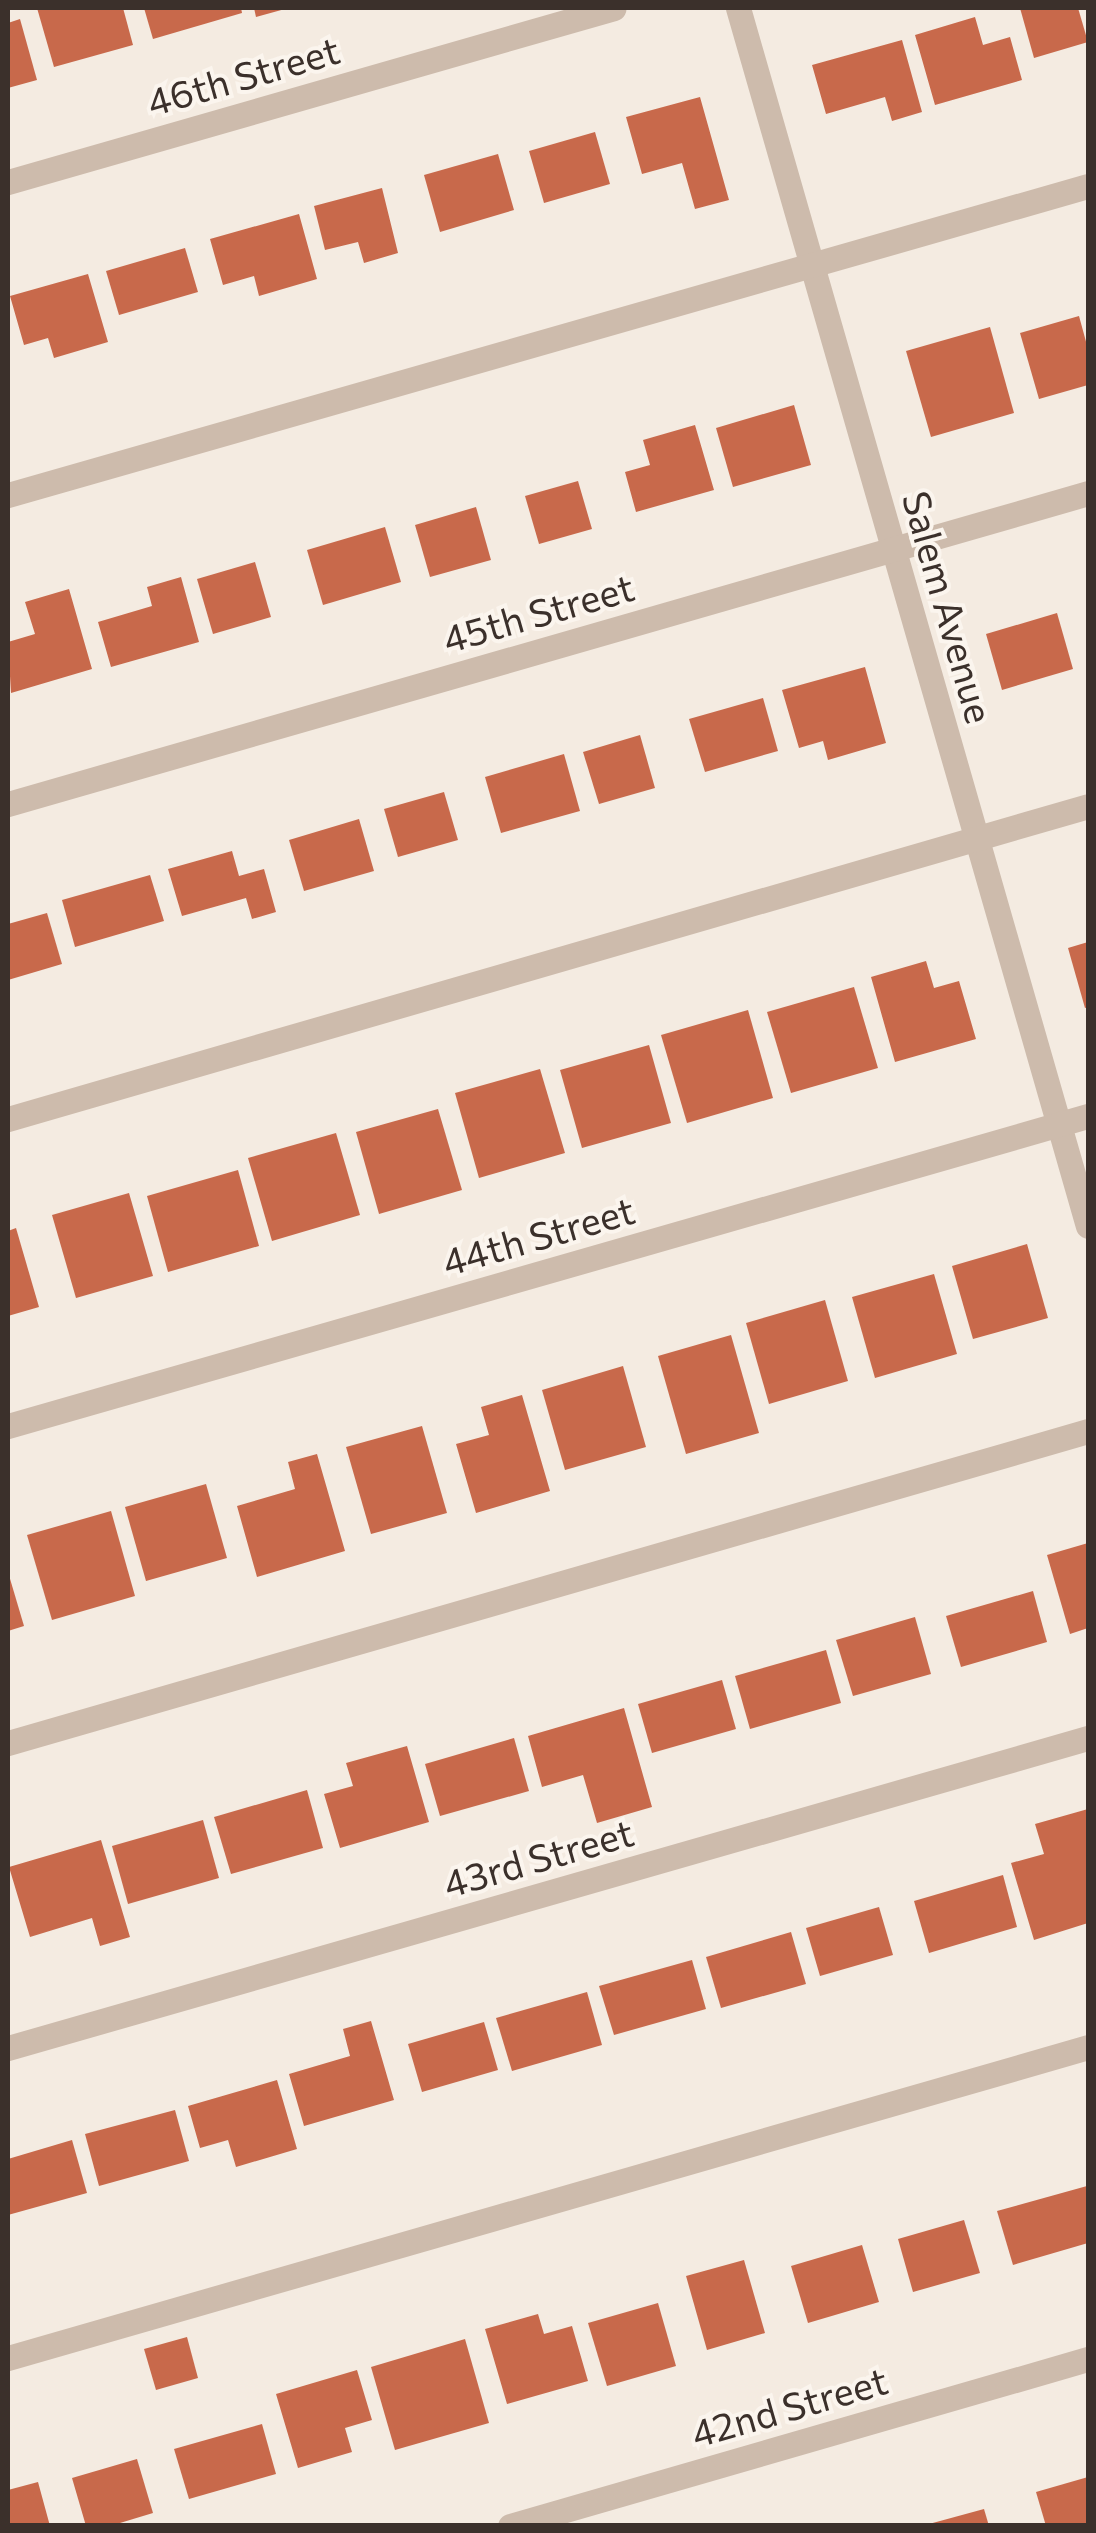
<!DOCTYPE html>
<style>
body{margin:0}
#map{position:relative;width:1096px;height:2533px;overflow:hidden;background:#f4ebe1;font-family:Commissioner,sans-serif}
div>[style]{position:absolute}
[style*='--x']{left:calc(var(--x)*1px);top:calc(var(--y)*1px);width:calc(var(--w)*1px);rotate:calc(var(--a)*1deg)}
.building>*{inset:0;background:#c8694b}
.minor>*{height:25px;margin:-12.5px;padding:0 12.5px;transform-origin:12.5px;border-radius:12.5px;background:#cdbbac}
span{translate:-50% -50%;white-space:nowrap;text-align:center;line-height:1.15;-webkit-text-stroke:8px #fbf5ee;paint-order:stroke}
.street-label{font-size:38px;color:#3b302b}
.frame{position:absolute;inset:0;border:10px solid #3b302b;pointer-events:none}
</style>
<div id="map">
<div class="building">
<div style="clip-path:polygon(37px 8px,123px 8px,133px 45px,54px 67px)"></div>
<div style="clip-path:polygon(144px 8px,241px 8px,242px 13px,153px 39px)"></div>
<div style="clip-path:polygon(254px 8px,285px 8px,285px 9px,256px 17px)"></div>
<div style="clip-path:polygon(1020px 8px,1078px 8px,1088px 42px,1034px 58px)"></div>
<div style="clip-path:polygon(975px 17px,983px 45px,1010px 37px,1022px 80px,935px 105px,915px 35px)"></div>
<div style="clip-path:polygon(20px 19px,37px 80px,8px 88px,8px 23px)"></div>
<div style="clip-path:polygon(902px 40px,922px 112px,892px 121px,885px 97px,826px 114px,812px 65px)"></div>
<div style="clip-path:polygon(700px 97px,729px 200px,695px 209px,682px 163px,642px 174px,626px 117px)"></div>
<div style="clip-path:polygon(595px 132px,610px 184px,544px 203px,529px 151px)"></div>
<div style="clip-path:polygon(498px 154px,514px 210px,440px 232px,424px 175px)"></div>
<div style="clip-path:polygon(382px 188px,398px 253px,364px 263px,358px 242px,325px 250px,314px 206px)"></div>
<div style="clip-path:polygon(299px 214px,317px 279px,259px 296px,254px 276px,223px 285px,210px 239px)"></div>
<div style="clip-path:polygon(185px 248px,198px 292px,119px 315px,106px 271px)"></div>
<div style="clip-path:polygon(88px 274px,108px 342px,54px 358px,48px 338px,24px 345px,10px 296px)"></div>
<div style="clip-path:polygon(1079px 316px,1088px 349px,1088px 385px,1039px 399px,1020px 333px)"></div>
<div style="clip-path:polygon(990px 327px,1014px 413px,931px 437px,906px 351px)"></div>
<div style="clip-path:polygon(794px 405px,811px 465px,733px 487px,716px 428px)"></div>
<div style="clip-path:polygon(695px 425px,714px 490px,636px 512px,625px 472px,650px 465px,643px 440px)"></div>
<div style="clip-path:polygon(578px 481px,592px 529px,539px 544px,525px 496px)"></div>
<div style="clip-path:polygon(476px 507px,491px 560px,430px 577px,415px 525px)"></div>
<div style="clip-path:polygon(385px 527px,401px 582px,323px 605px,307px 550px)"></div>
<div style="clip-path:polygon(255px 562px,271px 617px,213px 634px,197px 579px)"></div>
<div style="clip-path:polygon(181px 577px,199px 642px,111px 667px,98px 622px,152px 606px,147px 587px)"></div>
<div style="clip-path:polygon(69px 589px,92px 669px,11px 693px,8px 642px,35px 634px,25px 602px)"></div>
<div style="clip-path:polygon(1057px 613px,1073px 669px,1002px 690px,986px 634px)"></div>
<div style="clip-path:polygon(865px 667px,886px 743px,828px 760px,823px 741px,799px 748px,782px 690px)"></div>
<div style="clip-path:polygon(763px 698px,778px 751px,705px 772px,689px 719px)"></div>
<div style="clip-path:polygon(640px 735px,655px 788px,599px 804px,583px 752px)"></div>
<div style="clip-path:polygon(564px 754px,580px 811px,501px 833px,485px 777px)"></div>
<div style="clip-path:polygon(444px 792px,458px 840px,398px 857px,384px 809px)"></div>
<div style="clip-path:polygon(359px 819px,374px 871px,304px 891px,289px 840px)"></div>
<div style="clip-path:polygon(232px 851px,239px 876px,264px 869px,276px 912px,252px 919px,246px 898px,182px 916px,168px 869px)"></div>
<div style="clip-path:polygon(150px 875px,164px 921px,75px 947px,62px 900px)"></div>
<div style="clip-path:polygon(47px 913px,62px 964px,8px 980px,8px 924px)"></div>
<div style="clip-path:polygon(1088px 942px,1088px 1007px,1085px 1008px,1068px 948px)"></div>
<div style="clip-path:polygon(926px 961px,934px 988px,959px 981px,976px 1039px,895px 1062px,871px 977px)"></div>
<div style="clip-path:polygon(854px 987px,878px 1068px,791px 1093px,767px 1012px)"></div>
<div style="clip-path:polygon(748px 1010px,773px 1098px,687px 1123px,661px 1035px)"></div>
<div style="clip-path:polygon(649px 1045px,671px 1123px,582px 1148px,560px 1070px)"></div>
<div style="clip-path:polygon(540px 1069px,565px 1153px,479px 1178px,455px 1093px)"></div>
<div style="clip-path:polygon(438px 1109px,462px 1190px,379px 1214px,356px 1132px)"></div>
<div style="clip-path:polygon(336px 1133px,360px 1215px,272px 1241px,248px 1158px)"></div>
<div style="clip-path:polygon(238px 1170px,259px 1246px,168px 1272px,147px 1196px)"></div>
<div style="clip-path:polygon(129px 1193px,153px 1276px,76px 1298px,52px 1215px)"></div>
<div style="clip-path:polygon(16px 1228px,39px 1307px,8px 1316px,8px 1231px)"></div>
<div style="clip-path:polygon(1027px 1244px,1048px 1318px,973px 1339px,952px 1266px)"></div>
<div style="clip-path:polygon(934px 1274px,957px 1354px,875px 1378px,852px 1297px)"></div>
<div style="clip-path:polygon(825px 1300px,848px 1381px,769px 1404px,746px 1323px)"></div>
<div style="clip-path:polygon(731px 1335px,759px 1433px,686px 1454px,658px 1356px)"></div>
<div style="clip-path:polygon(623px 1366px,646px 1447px,565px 1470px,542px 1390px)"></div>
<div style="clip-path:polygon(522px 1395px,550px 1491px,476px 1513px,456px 1444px,489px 1435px,481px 1407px)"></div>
<div style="clip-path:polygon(422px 1426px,447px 1513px,371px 1534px,346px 1447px)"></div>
<div style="clip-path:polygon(317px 1454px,345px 1551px,257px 1577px,237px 1506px,295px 1489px,288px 1462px)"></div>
<div style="clip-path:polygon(206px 1484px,227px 1558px,146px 1581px,125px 1507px)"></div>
<div style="clip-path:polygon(111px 1511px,135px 1596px,52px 1620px,27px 1535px)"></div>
<div style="clip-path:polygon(1088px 1543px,1088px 1628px,1070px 1634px,1047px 1555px)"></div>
<div style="clip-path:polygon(8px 1572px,24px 1626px,8px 1631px)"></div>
<div style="clip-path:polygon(1033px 1591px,1047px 1642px,961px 1667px,946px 1616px)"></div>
<div style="clip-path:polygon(915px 1617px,931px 1674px,853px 1696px,836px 1640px)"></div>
<div style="clip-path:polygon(826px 1650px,841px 1703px,750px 1729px,735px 1676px)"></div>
<div style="clip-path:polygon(722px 1680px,736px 1729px,652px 1753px,638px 1704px)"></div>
<div style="clip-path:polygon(624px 1708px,652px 1807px,597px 1823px,583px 1775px,542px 1787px,528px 1736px)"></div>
<div style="clip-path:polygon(514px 1738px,529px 1791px,440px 1816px,425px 1764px)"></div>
<div style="clip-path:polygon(407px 1746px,429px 1822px,340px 1848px,324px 1794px,353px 1786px,346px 1763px)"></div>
<div style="clip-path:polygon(307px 1790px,323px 1848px,231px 1874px,214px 1817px)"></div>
<div style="clip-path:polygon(1088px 1809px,1088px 1923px,1034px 1940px,1011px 1863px,1044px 1854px,1035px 1824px)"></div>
<div style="clip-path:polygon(203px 1820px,219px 1878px,128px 1904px,112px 1846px)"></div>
<div style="clip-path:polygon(101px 1840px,130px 1937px,100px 1946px,92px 1918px,30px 1937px,9px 1867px)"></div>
<div style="clip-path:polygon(1003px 1875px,1017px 1927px,929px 1953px,914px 1901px)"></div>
<div style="clip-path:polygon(879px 1907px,893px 1955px,820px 1976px,806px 1928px)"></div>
<div style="clip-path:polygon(791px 1932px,806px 1984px,721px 2008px,706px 1957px)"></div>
<div style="clip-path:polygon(692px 1960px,706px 2009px,614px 2035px,599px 1986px)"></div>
<div style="clip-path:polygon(587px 1992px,602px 2045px,512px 2071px,496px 2018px)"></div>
<div style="clip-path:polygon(371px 2021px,394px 2100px,304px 2126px,289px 2074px,350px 2056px,343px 2029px)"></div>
<div style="clip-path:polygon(484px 2022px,498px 2070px,422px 2092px,408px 2044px)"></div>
<div style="clip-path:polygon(277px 2080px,297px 2149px,236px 2167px,228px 2140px,200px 2148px,188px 2106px)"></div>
<div style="clip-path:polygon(175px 2110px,189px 2161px,99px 2186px,85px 2134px)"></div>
<div style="clip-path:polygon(72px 2140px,87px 2193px,8px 2215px,8px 2159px)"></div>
<div style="clip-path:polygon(1087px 2186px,1088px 2243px,1013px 2265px,997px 2211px)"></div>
<div style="clip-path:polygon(964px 2220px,980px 2273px,913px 2292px,898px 2239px)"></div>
<div style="clip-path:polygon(862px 2245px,879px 2302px,808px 2323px,791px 2266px)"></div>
<div style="clip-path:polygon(744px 2260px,765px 2333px,707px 2350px,686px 2276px)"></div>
<div style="clip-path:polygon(658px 2303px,676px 2366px,607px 2386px,588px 2323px)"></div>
<div style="clip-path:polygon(538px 2314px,544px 2334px,572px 2326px,588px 2381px,507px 2404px,485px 2329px)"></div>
<div style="clip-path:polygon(187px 2337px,198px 2378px,156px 2390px,144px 2349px)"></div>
<div style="clip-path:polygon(465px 2339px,489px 2423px,395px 2450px,371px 2367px)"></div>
<div style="clip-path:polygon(357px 2370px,372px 2420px,345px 2428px,352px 2452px,298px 2468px,276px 2394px)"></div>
<div style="clip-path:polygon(262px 2424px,276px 2474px,189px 2499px,174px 2449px)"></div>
<div style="clip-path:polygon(137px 2459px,153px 2513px,110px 2526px,86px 2526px,72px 2478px)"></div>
<div style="clip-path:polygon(1088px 2477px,1088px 2526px,1046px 2526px,1036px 2492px)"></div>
<div style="clip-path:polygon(38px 2482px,50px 2526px,8px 2526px,8px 2490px)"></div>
<div style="clip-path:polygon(984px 2509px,989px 2526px,930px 2526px,929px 2524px)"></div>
</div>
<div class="minor">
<div style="--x:738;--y:8;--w:1267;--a:73.97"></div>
<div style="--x:8;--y:182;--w:630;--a:-16.02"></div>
<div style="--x:8;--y:495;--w:1123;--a:-15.97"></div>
<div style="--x:8;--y:804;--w:1124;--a:-16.06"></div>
<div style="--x:8;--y:1119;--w:1124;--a:-16.16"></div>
<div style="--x:8;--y:1426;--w:1124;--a:-16.02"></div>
<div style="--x:8;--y:1743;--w:1124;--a:-16.11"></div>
<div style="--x:8;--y:2048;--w:1124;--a:-16.02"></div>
<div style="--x:8;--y:2358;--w:1124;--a:-16.06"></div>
<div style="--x:510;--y:2526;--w:602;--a:-16.12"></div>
</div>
<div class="street-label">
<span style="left:243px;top:75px;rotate:-16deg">46th Street</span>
<span style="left:949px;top:607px;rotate:74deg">Salem Avenue</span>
<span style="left:538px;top:612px;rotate:-16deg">45th Street</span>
<span style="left:538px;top:1235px;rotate:-16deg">44th Street</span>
<span style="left:538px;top:1857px;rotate:-16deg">43rd Street</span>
<span style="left:789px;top:2406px;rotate:-16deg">42nd Street</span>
</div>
<div class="frame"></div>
</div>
